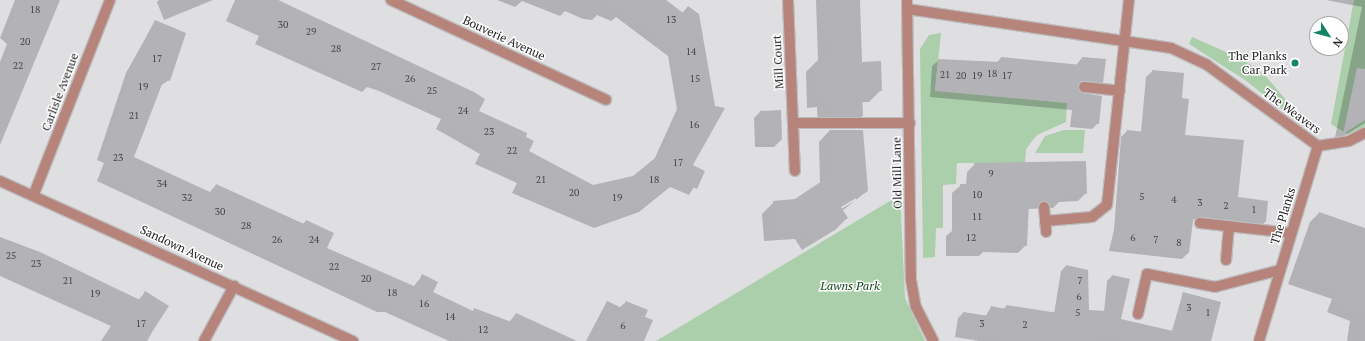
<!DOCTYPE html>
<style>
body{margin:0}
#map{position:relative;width:1365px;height:341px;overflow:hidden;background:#dfdfe2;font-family:"PT Serif",serif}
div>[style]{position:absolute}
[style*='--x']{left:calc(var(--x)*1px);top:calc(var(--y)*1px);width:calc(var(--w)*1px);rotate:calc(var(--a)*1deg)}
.green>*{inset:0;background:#abceab}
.shadow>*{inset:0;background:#0003}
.building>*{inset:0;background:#b3b3b7}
.roads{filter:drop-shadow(1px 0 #bdbdc0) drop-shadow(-1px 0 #bdbdc0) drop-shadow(0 1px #bdbdc0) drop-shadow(0 -1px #bdbdc0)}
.lane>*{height:10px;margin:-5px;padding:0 5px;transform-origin:5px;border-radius:5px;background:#b6847b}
.street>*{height:10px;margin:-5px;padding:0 5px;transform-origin:5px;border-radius:5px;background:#b6847b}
.dots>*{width:11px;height:11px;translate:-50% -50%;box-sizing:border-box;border:2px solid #fff;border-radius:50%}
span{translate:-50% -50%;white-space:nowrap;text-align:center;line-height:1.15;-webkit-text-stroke:3px #fff;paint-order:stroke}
.number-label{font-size:10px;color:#464649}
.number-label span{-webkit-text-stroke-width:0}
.street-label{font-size:12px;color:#222224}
.poi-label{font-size:12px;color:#222224}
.right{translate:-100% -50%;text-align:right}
.park-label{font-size:12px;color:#104317;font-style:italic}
.north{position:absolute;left:1309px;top:16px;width:40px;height:40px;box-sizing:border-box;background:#fff;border:1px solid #a7a7a7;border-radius:50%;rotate:126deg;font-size:11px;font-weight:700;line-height:16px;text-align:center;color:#222224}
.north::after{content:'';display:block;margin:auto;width:14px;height:18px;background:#138564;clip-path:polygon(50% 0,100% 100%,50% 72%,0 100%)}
</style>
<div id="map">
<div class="green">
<div style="clip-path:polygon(1354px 0,1365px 0,1365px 127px,1350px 136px,1331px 124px)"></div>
<div style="clip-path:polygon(941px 33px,935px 90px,1067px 103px,1066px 122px,1037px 135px,1026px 149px,1025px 163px,957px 163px,956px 184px,943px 185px,943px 228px,936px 228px,935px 257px,923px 258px,920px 49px,929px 35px)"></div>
<div style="clip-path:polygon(1192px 37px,1242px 59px,1264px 74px,1297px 113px,1296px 120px,1245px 80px,1189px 44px)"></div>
<div style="clip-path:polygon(1064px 130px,1085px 130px,1083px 153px,1035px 153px,1045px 136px)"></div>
<div style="clip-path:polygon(900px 195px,905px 298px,925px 341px,656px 341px)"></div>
</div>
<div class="shadow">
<div style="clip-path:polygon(15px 0,58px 0,0 135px,0 62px,7px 44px,0 38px)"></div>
<div style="clip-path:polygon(159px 0,213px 0,164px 20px,157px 2px)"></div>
<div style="clip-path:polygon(235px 0,278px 0,524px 138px,528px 151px,593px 186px,633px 177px,654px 160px,677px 109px,668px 56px,616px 17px,611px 21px,597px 15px,592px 20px,583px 19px,565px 11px,560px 16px,522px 1px,515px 7px,497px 0,664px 0,682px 13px,688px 7px,692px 166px,704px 171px,689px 195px,670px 187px,639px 212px,594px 228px,512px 193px,517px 183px,475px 164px,480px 154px,436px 129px,441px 119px,379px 91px,367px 87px,362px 92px,255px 44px,259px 36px,226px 21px)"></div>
<div style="clip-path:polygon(816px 0,859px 0,861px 63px,881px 90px,869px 102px,861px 102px,862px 116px,850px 128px,818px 128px,817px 107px,807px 108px,806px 72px,818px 60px)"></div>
<div style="clip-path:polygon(1326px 0,1365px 0,1365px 123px,1334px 142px,1362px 7px)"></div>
<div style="clip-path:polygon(155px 21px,169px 80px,160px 86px,132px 157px,209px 193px,216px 185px,303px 224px,306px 221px,326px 248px,413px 287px,423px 275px,432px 293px,472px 312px,475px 309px,509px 322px,516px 314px,575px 341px,449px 341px,385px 312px,377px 312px,97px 181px,104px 163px,97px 160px,126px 73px)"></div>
<div style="clip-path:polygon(1001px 58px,1076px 65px,1082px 58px,1102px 82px,1096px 89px,1077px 87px,1098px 123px,1092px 129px,1070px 127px,1072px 110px,930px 97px,932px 66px,939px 60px,996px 63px)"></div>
<div style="clip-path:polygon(1153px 71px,1181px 99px,1184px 136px,1237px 198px,1265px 222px,1259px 228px,1192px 219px,1188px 253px,1182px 259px,1109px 251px,1114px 230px,1121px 137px,1127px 131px,1141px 132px,1146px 77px)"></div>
<div style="clip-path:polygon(760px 112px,781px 140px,774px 147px,755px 147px,754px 118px)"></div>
<div style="clip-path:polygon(evenodd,830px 130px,867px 191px,842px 211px,847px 218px,835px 230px,802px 250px,795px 239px,764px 241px,762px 214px,774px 202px,796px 200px,820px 184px,819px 142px,830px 130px,856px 197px,856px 200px,838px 211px,837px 209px,856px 197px)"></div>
<div style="clip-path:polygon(975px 164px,1086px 193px,1078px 201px,1059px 202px,1053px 208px,1027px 209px,1026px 245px,1018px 253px,983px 252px,979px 256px,946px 256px,946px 236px,952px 231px,952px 193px,960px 186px,966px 186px,967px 172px)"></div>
<div style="clip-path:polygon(1319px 213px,1365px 229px,1365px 341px,1347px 341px,1350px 321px,1327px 312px,1332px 299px,1288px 284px,1310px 222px)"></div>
<div style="clip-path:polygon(0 237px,138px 300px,146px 292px,167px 306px,147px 341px,101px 341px,111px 326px,0 276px)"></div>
<div style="clip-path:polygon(1066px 266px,1088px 311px,1104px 312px,1107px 281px,1112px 276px,1120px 320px,1162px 341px,979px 341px,955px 337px,958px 318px,963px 313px,985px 317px,991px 307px,1003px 309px,1007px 306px,1054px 314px,1061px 271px)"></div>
<div style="clip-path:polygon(1183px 293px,1210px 341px,1169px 341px)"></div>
<div style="clip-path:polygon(607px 301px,620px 307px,626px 302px,644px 317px,641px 341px,586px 341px)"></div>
</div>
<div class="building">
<div style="clip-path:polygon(19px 0,60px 0,0 145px,0 70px,13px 37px,5px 34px)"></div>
<div style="clip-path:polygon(238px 0,278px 0,474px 92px,485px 99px,479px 111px,527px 133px,526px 137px,534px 141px,529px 151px,593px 185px,633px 176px,660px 154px,683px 102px,674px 49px,608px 0,666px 0,683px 13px,688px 6px,699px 14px,715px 106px,725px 108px,693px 165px,705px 171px,697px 189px,677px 180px,647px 205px,615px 213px,616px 218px,601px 222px,518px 186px,523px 176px,481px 157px,486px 147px,442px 122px,447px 112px,386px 84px,372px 80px,369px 86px,261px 37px,265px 29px,232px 14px)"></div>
<div style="clip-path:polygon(828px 0,860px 0,862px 62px,881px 61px,882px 91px,862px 91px,863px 116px,830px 116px,829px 96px,819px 96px,818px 59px,830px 59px)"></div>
<div style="clip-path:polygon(155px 20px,186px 33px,170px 81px,164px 79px,134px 157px,212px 193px,216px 184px,304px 224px,306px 220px,334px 233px,327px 248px,416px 287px,422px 274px,438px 282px,433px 292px,473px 311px,474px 308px,511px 322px,516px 313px,577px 341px,466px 341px,212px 227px,103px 174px,110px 156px,103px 153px,132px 66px)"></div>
<div style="clip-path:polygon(1001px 57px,1081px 65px,1082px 57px,1106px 59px,1103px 83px,1082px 81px,1078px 87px,1083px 93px,1102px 96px,1099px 124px,1076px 121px,1078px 104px,935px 91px,938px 59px,1000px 62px)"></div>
<div style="clip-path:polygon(1357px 68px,1365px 69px,1365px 120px,1343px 134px)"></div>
<div style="clip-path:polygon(1152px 70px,1184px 73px,1182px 98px,1189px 99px,1185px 135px,1244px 140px,1238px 197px,1268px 201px,1266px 222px,1194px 213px,1189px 253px,1115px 245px,1117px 226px,1120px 227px,1127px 130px,1146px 132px)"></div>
<div style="clip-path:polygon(781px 110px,782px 140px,761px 141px,760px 111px)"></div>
<div style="clip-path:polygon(830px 130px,863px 130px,868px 191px,841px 207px,848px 218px,814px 239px,807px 227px,775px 230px,773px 201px,795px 199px,831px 175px)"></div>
<div style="clip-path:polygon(1086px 161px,1087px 194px,1062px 194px,1062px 201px,1029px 202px,1027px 246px,988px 244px,988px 249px,954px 249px,954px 227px,959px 227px,960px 184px,974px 184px,974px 163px)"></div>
<div style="clip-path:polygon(1319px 212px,1365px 228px,1365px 314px,1336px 303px,1340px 290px,1297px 275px)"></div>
<div style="clip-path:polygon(0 237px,40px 252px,140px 300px,145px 291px,169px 306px,146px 341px,102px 341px,117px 319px,0 267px)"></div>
<div style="clip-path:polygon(1066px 265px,1088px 270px,1089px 310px,1108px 311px,1112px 275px,1130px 279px,1121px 319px,1173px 331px,1183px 292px,1221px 302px,1211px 341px,1129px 341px,1099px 334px,1097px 341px,1014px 341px,960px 332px,963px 312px,989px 316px,991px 306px,1006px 309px,1006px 305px,1058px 313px)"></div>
<div style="clip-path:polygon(626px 301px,648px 310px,645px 317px,653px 320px,644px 341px,588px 341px,602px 312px,617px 319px)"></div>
</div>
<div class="roads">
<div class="lane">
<div style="--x:1200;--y:223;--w:92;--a:6.3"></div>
<div style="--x:1226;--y:260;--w:34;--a:-85"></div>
</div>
<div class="street">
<div style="--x:391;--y:0;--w:237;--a:24.9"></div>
<div style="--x:788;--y:0;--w:171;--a:87.7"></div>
<div style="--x:907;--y:0;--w:280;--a:89.2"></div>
<div style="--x:911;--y:280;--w:27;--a:80"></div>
<div style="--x:916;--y:307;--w:38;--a:63"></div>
<div style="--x:907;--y:9;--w:267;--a:8.4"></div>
<div style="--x:1171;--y:48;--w:40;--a:25"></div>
<div style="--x:1207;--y:65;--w:137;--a:36.1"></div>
<div style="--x:1084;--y:87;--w:36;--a:6"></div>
<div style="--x:794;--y:123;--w:116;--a:0"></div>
<div style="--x:0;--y:181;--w:388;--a:24.4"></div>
<div style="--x:34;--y:194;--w:208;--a:-68.6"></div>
<div style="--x:1044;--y:207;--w:25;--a:85"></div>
<div style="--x:1045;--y:221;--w:47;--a:-4.9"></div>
<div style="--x:1092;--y:217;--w:19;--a:-39"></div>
<div style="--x:1107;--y:205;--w:206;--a:-83.9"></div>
<div style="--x:1138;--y:314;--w:41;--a:-77.3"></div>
<div style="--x:1147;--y:274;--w:69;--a:10.8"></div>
<div style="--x:1215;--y:287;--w:67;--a:-14.7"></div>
<div style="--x:204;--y:341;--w:63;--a:-61.4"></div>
<div style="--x:1259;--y:341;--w:204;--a:-73.2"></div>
<div style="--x:1318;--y:146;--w:31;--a:-9"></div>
<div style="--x:1349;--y:141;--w:18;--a:-27"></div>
</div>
</div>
<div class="dots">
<div style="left:1295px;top:63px;background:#138564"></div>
</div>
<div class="number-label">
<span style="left:35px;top:10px">18</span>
<span style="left:671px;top:20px">13</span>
<span style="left:283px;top:25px">30</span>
<span style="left:311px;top:32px">29</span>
<span style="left:25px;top:42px">20</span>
<span style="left:336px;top:49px">28</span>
<span style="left:691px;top:52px">14</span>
<span style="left:157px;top:59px">17</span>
<span style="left:18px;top:66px">22</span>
<span style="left:376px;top:67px">27</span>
<span style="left:992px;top:74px">18</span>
<span style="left:945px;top:75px">21</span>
<span style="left:961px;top:76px">20</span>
<span style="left:977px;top:76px">19</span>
<span style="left:1007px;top:76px">17</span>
<span style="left:410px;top:79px">26</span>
<span style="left:695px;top:79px">15</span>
<span style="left:143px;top:87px">19</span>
<span style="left:432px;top:91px">25</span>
<span style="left:463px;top:111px">24</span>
<span style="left:134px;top:116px">21</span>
<span style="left:694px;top:125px">16</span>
<span style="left:489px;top:132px">23</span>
<span style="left:512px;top:151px">22</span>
<span style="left:118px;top:158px">23</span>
<span style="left:678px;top:163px">17</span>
<span style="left:991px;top:174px">9</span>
<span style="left:541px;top:180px">21</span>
<span style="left:654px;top:180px">18</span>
<span style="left:162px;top:184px">34</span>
<span style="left:574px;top:193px">20</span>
<span style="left:977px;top:195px">10</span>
<span style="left:1142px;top:197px">5</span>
<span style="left:187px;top:198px">32</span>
<span style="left:617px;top:198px">19</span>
<span style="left:1174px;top:200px">4</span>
<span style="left:1200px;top:203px">3</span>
<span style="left:1226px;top:206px">2</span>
<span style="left:1254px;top:210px">1</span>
<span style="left:220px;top:212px">30</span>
<span style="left:977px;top:217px">11</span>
<span style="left:246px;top:226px">28</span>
<span style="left:971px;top:238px">12</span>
<span style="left:1133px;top:238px">6</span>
<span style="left:277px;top:240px">26</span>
<span style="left:314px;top:240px">24</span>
<span style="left:1156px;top:240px">7</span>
<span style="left:1179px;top:243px">8</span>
<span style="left:11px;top:256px">25</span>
<span style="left:36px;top:264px">23</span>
<span style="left:334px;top:267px">22</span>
<span style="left:366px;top:279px">20</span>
<span style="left:68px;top:281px">21</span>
<span style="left:1080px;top:281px">7</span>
<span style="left:392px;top:293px">18</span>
<span style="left:95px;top:294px">19</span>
<span style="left:1079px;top:297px">6</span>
<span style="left:424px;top:304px">16</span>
<span style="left:1189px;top:308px">3</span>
<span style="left:1078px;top:313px">5</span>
<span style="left:1208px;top:313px">1</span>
<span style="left:450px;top:317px">14</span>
<span style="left:141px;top:324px">17</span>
<span style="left:982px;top:324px">3</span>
<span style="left:1025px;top:325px">2</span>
<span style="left:623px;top:326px">6</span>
<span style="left:483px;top:330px">12</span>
</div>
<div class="street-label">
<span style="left:504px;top:38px;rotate:25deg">Bouverie Avenue</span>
<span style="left:778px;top:62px;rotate:-93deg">Mill Court</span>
<span style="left:60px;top:92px;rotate:-69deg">Carlisle Avenue</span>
<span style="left:1292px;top:111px;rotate:36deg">The Weavers</span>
<span style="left:897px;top:173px;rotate:-91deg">Old Mill Lane</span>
<span style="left:1283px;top:216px;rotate:-73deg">The Planks</span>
<span style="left:182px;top:248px;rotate:25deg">Sandown Avenue</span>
</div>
<div class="poi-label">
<span class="right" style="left:1287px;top:63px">The Planks<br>Car Park</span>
</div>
<div class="park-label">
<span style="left:850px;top:286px">Lawns Park</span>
</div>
<div class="north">N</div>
</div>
